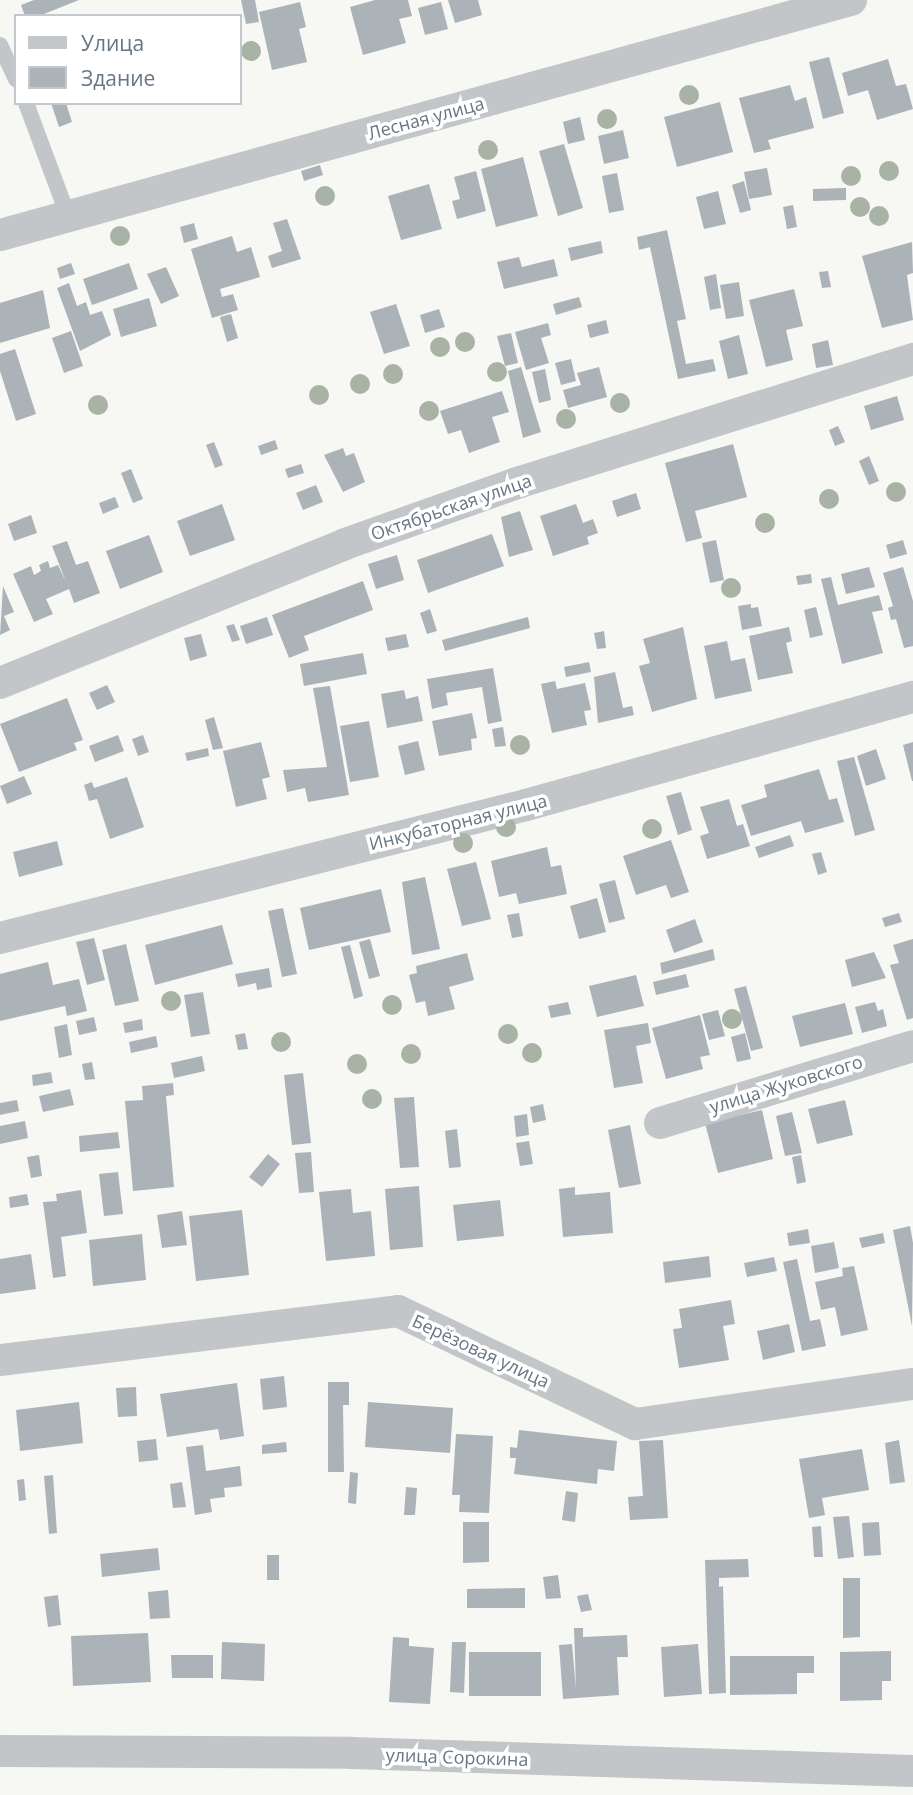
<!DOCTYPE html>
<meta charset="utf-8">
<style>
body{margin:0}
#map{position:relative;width:913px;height:1795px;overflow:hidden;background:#f7f7f4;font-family:"Open Sans",sans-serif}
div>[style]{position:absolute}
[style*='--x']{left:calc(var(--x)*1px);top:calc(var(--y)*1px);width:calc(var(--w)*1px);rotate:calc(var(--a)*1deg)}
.building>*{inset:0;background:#abb3b9}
.service>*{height:16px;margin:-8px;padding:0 8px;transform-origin:8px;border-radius:8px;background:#c2c6c9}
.minor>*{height:32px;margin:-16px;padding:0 16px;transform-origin:16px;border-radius:16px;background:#c2c6c9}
.trees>*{width:20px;height:20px;margin:-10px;border-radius:50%;background:#a8b3a5}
span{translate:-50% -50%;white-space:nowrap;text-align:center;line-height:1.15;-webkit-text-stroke:7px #fff;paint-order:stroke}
.street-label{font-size:18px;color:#667685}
.legend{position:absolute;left:14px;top:14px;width:228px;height:91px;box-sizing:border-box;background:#fff;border:2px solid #c2c8ce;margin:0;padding:9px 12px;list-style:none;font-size:21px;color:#667685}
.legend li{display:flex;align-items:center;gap:14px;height:35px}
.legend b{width:35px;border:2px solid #c2c8ce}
</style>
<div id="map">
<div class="building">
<div style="clip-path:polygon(34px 0,79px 0,39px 16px,25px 16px,21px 5px)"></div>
<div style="clip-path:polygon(241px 0,255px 0,259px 22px,246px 24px)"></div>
<div style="clip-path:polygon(375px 0,408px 0,412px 16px,399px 19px,406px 43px,363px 55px,350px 7px)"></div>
<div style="clip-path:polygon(448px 0,478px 0,482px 15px,455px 23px)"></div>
<div style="clip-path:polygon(300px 2px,306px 27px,299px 29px,307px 62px,272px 70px,259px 12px)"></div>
<div style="clip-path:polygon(441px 2px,448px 29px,425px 35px,418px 8px)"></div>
<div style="clip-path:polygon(829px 57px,844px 113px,823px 119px,809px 62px)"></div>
<div style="clip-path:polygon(888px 59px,896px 86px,906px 84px,913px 109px,877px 120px,868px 90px,848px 96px,842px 73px)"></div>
<div style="clip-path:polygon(790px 85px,795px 101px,806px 97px,814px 128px,768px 140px,771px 149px,754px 153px,739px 98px)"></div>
<div style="clip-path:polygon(720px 102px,733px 152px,677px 167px,664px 117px)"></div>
<div style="clip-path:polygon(51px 103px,66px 103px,72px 122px,59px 127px)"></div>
<div style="clip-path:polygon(580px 117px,585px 140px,568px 144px,563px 122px)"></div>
<div style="clip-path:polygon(623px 130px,629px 158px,604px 164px,598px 136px)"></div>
<div style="clip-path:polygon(564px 144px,583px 208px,558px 216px,539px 151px)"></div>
<div style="clip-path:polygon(523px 157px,538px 216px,496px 227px,481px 169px)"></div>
<div style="clip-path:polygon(320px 165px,323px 175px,304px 181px,301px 171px)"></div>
<div style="clip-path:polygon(767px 168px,772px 195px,749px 199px,744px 172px)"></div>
<div style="clip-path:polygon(476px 171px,486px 211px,457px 219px,452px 201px,460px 199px,454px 177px)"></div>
<div style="clip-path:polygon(617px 173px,624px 210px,609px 213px,602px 176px)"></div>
<div style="clip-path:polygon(744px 181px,751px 210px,740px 213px,732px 185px)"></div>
<div style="clip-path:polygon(429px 184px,442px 229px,401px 240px,388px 196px)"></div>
<div style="clip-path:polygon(846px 188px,846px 200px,813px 201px,813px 189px)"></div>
<div style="clip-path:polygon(718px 191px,726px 224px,704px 229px,696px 197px)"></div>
<div style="clip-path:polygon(793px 205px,797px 227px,787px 229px,783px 207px)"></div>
<div style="clip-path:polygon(287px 219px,301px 259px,272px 268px,268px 256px,282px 251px,273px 223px)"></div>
<div style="clip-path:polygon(194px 223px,198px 239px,184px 243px,180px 227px)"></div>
<div style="clip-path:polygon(667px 230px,686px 319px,677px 321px,686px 364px,713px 359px,716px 371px,678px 379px,650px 247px,639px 250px,637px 237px)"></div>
<div style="clip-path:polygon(232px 236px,237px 252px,251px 247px,260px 277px,220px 289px,222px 297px,233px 294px,238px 310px,212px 318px,191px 249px)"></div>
<div style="clip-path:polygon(601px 241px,603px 253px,571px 261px,568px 248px)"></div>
<div style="clip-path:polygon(912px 242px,913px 273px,907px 275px,913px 320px,882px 328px,862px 256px)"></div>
<div style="clip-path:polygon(519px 257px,522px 267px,554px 259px,558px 276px,504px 289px,497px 262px)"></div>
<div style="clip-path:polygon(71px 263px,75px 274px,60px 279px,57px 268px)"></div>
<div style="clip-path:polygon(129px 263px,138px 289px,92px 305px,83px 279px)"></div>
<div style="clip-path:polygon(166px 267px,179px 296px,161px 304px,147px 274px)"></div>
<div style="clip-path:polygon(828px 271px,831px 287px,822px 288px,819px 272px)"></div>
<div style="clip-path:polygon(716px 274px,721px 308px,710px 310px,704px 277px)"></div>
<div style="clip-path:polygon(739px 282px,744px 316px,726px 319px,720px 285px)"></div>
<div style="clip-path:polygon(69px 283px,77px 306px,86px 302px,90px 315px,102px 311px,111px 335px,80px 351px,57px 288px)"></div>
<div style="clip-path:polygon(794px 289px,803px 326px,786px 330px,793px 360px,766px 367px,749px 300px)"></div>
<div style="clip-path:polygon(43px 290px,50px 328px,0 343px,0 303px)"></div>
<div style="clip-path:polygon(579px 297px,582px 307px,556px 315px,553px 304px)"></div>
<div style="clip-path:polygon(149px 298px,157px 326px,121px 337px,113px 309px)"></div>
<div style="clip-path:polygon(396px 304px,410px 346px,384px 354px,370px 312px)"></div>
<div style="clip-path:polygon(439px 309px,445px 327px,425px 333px,420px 315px)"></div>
<div style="clip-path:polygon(231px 314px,238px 338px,227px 342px,220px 317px)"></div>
<div style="clip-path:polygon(606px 320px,609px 333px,590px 338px,587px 325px)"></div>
<div style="clip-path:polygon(548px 323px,551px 335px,541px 338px,549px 363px,526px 370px,515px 332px)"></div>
<div style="clip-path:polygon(71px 331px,83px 366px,64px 373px,52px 338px)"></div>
<div style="clip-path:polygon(511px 333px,518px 363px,505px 366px,497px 336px)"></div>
<div style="clip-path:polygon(739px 335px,748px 374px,728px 379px,719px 341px)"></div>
<div style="clip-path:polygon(828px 340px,833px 365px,816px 368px,812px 344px)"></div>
<div style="clip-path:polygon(15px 349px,36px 414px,16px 421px,0 371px,0 354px)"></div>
<div style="clip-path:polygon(571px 359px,576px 381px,561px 385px,555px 363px)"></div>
<div style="clip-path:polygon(521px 367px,541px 432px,523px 438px,508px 371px)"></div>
<div style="clip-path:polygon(599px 367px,607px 397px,568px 408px,563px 390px,581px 385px,577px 373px)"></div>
<div style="clip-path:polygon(545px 369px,551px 400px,539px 403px,532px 372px)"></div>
<div style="clip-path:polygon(502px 391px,509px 412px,492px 417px,500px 442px,469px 453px,461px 430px,448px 434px,440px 411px)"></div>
<div style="clip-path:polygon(897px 396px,904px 420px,871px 430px,864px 406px)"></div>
<div style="clip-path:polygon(838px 426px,845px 442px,835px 446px,829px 430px)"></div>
<div style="clip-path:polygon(275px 440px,278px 449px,261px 455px,258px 446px)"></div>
<div style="clip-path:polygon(214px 442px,223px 465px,215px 468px,206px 445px)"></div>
<div style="clip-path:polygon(733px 444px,747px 497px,695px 511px,702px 538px,686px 542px,665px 463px)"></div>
<div style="clip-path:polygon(343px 448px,346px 456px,354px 453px,365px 482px,343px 492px,324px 455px)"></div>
<div style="clip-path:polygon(869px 456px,879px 481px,869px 485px,859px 461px)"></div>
<div style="clip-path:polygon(301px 464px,304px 473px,288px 478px,285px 469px)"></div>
<div style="clip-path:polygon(131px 469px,143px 499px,133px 503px,121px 473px)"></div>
<div style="clip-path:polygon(316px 485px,323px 502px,303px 510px,296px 493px)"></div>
<div style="clip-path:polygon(636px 493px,641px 509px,617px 517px,612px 501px)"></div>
<div style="clip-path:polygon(115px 497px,119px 507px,103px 514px,99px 503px)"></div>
<div style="clip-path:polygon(222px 504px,235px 540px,190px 556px,177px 521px)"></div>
<div style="clip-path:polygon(576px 504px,583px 523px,593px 519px,598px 533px,587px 537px,589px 544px,553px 556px,540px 516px)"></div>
<div style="clip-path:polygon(520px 511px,533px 550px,509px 557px,501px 517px)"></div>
<div style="clip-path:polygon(31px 515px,37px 533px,14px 541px,8px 524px)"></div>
<div style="clip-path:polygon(492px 534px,504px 566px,428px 593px,417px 560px)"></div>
<div style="clip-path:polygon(149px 535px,163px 572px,120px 589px,106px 551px)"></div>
<div style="clip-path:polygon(716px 540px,724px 580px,710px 583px,702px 543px)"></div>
<div style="clip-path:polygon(903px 540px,907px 554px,890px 559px,886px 545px)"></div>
<div style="clip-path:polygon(67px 541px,76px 565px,88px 561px,100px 593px,74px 603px,69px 589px,46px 599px,53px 614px,34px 622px,13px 574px,31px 566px,34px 575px,41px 571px,39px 565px,48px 561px,50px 568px,58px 565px,66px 582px,52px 546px)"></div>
<div style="clip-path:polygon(397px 555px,404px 580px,376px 589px,368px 564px)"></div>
<div style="clip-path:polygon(869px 567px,875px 587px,846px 594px,841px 574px)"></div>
<div style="clip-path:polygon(903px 567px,913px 601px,913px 646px,904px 648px,896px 619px,891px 620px,888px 608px,893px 606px,883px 573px)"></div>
<div style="clip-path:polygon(811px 574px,812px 583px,798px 585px,796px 576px)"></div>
<div style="clip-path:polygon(831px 577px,838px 605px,879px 595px,883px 610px,872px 612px,883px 653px,842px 664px,821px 579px)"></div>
<div style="clip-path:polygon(363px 581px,373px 610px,304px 636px,309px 650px,289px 658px,272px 615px)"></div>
<div style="clip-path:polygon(3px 586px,14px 612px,4px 616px,10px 630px,0 635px)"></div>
<div style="clip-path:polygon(751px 604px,751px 608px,758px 607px,762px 626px,742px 630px,738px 606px)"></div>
<div style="clip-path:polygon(816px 607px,823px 635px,810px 638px,804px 610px)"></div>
<div style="clip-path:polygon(430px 609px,437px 631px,427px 634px,420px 613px)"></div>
<div style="clip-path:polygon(267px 617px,273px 635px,246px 644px,240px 626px)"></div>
<div style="clip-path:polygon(528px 617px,530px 628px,445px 651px,442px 640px)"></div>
<div style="clip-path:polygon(234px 624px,240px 640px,232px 642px,226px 626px)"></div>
<div style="clip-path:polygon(683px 627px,697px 699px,652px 712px,639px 666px,650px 663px,643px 639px)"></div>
<div style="clip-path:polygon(789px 627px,792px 641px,786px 643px,793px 673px,758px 680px,749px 636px)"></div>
<div style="clip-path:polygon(604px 631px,606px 648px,597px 649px,594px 633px)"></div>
<div style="clip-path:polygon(201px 634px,207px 656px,190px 661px,184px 638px)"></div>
<div style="clip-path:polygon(406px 634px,409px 647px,388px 651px,385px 638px)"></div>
<div style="clip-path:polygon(727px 641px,731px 661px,745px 658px,752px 691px,715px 699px,704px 646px)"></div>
<div style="clip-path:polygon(363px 653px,367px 674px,304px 686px,300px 664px)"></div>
<div style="clip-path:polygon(589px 662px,591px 672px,566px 677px,564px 667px)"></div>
<div style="clip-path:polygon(493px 668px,502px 721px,488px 724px,482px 687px,446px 693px,448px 705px,432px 709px,427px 679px)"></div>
<div style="clip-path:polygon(615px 672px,623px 708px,632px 706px,634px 715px,598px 723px,594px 677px)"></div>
<div style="clip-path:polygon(555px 681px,557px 689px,585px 683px,591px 710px,584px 711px,587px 725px,552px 733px,541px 684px)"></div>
<div style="clip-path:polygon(107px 685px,115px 702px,97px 710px,89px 693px)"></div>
<div style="clip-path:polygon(330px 686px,349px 795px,308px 802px,305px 788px,287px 792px,283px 770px,327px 767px,313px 688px)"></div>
<div style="clip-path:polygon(404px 690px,406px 699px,418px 696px,423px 721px,387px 728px,381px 694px)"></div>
<div style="clip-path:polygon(67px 698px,83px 740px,74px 743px,77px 750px,19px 772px,0 724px)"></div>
<div style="clip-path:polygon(472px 713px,477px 738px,471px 739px,472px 750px,439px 756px,432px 721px)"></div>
<div style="clip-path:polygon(214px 717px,223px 748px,213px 750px,205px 720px)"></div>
<div style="clip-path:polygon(369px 721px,379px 777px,350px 782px,340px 726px)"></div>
<div style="clip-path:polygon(503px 727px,506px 746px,495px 747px,492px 729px)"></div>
<div style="clip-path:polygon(118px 735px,124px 751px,95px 762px,89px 746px)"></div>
<div style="clip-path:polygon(143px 735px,149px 752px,138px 756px,132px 739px)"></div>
<div style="clip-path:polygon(418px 741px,425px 770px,405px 775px,398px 746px)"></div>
<div style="clip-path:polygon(261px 742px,270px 777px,262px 779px,267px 799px,236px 807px,223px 751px)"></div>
<div style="clip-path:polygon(913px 742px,913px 781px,912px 781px,903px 745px)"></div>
<div style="clip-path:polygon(208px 748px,209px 756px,187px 761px,185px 753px)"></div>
<div style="clip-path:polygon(876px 749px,886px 779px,866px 786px,857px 756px)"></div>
<div style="clip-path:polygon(854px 757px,875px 830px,855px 836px,837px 761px)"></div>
<div style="clip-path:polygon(819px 769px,829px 800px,837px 798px,844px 822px,805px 833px,801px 821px,751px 836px,741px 805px,767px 797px,764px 785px)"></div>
<div style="clip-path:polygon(24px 776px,32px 794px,7px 804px,0 786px)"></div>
<div style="clip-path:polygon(127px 777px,144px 827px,110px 839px,97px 799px,89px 801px,84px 785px,92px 782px,94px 788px)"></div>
<div style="clip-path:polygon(681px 792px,692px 830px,678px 835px,666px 796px)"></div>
<div style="clip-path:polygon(729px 799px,737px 826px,743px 824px,750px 846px,707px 859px,700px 836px,709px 833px,700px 807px)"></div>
<div style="clip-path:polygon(790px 835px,794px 846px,759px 858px,755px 847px)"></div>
<div style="clip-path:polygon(671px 840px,689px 892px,671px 898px,666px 885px,636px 895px,623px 856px)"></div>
<div style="clip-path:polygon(57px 841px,63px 865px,19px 877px,13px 852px)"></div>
<div style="clip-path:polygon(547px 847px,551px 867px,561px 865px,567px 894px,519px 904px,516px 893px,499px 897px,491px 861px)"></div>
<div style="clip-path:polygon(821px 852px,827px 872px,818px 875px,812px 854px)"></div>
<div style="clip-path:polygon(476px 862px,491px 919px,462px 926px,447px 869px)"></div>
<div style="clip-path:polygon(425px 877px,440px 949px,412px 955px,402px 882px)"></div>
<div style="clip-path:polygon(615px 880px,625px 919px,609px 923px,599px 884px)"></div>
<div style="clip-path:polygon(381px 889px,391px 932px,309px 950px,300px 908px)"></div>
<div style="clip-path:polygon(597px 898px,606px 932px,579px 939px,570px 906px)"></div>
<div style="clip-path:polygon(283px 908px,297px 974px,282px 977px,268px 911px)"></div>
<div style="clip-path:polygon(519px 913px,523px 936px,512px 938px,507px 915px)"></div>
<div style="clip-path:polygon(899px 913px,902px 922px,885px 927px,882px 918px)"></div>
<div style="clip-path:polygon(695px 919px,703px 942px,674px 953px,666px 930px)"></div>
<div style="clip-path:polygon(222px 925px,233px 964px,155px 985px,145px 945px)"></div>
<div style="clip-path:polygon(94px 938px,105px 980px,87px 985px,76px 942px)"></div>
<div style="clip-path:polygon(370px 939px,380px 976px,369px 979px,359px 942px)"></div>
<div style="clip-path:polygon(913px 939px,913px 1018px,907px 1020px,890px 965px,899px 963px,893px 945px)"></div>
<div style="clip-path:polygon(126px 944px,139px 1001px,115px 1006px,102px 950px)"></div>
<div style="clip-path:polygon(350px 945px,363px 996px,354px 999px,341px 947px)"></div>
<div style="clip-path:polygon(713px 949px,715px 960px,662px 974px,660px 963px)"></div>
<div style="clip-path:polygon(874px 952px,886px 978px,852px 987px,845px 960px)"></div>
<div style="clip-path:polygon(467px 953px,474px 980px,449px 987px,455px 1009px,428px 1016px,425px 1001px,416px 1003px,409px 975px,417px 973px,416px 966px)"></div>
<div style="clip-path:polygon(48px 962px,53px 985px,79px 979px,87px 1011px,67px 1016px,65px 1006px,0 1021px,0 974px)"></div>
<div style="clip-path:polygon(269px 968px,272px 987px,257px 990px,256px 983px,238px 987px,235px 974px)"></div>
<div style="clip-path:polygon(686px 974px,689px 987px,656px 995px,653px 982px)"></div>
<div style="clip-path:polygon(636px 975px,644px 1006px,597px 1017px,589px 986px)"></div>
<div style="clip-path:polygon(746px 986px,763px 1048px,751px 1051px,734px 989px)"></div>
<div style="clip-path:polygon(203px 992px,210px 1034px,191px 1037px,184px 995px)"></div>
<div style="clip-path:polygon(568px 1002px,571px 1014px,551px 1018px,548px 1006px)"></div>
<div style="clip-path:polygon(875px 1002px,878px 1011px,883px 1009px,887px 1026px,862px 1033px,855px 1007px)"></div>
<div style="clip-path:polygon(845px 1003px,853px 1034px,800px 1047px,792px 1016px)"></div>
<div style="clip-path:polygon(718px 1010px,725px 1036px,709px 1040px,702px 1014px)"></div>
<div style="clip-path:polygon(700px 1015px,710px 1055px,700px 1057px,703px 1069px,666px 1079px,652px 1028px)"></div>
<div style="clip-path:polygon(94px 1017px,97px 1031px,79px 1035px,76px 1021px)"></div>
<div style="clip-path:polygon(142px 1019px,143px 1030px,125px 1033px,123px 1023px)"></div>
<div style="clip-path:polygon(648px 1023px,651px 1043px,636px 1046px,643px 1083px,614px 1088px,604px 1030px)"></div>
<div style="clip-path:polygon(67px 1024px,72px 1055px,59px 1058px,54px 1027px)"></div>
<div style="clip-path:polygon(245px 1033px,248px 1049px,238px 1050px,235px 1035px)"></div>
<div style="clip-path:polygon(745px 1033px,751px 1059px,737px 1062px,731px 1037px)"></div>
<div style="clip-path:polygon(156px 1036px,158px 1047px,131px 1053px,129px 1042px)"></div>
<div style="clip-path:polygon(202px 1056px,205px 1071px,174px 1078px,171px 1063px)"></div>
<div style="clip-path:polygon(92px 1062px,95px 1079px,85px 1080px,82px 1064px)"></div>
<div style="clip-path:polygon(51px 1072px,53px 1083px,33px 1086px,32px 1075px)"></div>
<div style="clip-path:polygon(303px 1073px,311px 1143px,292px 1145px,284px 1075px)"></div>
<div style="clip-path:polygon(173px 1083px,174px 1095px,166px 1096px,174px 1187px,133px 1191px,125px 1101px,143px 1100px,142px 1086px)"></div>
<div style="clip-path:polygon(70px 1089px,74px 1105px,43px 1112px,39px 1096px)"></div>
<div style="clip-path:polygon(414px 1097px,419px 1167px,400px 1168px,394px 1098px)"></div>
<div style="clip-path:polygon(17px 1100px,19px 1111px,0 1115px,0 1103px)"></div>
<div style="clip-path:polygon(845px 1100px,853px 1135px,817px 1144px,808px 1109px)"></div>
<div style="clip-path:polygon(543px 1104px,546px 1120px,533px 1123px,530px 1107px)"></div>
<div style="clip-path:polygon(762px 1110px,773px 1159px,718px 1173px,705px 1123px)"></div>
<div style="clip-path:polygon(792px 1112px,802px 1153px,785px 1156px,776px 1116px)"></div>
<div style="clip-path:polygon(527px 1114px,529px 1135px,516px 1137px,514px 1116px)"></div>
<div style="clip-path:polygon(25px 1121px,28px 1138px,0 1144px,0 1126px)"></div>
<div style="clip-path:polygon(630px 1125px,641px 1184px,619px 1188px,608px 1130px)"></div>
<div style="clip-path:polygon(457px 1129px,461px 1167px,449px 1168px,445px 1131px)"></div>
<div style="clip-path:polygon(118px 1132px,120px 1148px,80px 1152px,79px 1136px)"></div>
<div style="clip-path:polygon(529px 1141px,533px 1164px,520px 1166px,516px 1143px)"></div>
<div style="clip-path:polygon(311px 1152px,314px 1192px,299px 1193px,295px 1153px)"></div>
<div style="clip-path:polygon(268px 1154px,280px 1164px,262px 1187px,249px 1177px)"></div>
<div style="clip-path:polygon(39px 1155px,42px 1176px,31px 1178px,27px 1157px)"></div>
<div style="clip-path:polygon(801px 1155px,806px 1182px,797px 1184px,792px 1157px)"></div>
<div style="clip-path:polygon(118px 1172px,123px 1214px,104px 1216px,99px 1174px)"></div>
<div style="clip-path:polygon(419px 1186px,423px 1247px,390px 1250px,385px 1189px)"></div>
<div style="clip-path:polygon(575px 1187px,575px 1195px,610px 1192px,613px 1233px,563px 1237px,559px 1189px)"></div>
<div style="clip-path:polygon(351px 1189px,353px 1213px,371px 1211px,375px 1256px,326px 1261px,319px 1192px)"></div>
<div style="clip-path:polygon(81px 1190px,87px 1233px,61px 1237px,66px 1276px,53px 1278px,43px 1202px,57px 1201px,56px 1194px)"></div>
<div style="clip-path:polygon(27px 1194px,29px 1205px,10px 1208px,9px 1197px)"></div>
<div style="clip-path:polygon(500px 1200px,504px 1236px,457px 1241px,453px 1205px)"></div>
<div style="clip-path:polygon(242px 1210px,249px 1275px,196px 1281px,189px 1216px)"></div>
<div style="clip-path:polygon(182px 1211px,187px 1245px,162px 1248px,157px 1215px)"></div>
<div style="clip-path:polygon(910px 1226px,913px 1243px,912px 1326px,893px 1230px)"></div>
<div style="clip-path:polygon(808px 1229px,810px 1243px,789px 1246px,787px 1233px)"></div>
<div style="clip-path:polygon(883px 1233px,885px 1243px,862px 1248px,859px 1238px)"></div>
<div style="clip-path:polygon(142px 1234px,146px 1280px,93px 1286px,89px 1240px)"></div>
<div style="clip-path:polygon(834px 1242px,839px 1268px,815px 1273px,811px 1246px)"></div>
<div style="clip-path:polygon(31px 1254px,36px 1289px,0 1294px,0 1259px)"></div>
<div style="clip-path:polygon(709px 1256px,711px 1277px,665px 1283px,663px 1262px)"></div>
<div style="clip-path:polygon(774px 1257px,777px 1271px,747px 1277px,744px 1263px)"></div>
<div style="clip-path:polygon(797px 1259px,810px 1321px,820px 1319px,826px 1346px,802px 1351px,783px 1262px)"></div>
<div style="clip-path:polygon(854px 1266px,868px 1330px,841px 1336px,835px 1307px,821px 1310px,815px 1282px,843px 1276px,842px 1268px)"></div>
<div style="clip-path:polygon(731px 1300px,735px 1324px,723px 1326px,729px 1360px,679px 1368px,673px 1329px,682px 1328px,679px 1309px)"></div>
<div style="clip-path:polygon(789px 1324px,795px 1352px,763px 1360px,757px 1331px)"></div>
<div style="clip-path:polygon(284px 1376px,287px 1407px,263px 1410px,260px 1379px)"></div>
<div style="clip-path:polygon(328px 1382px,349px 1382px,349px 1405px,343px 1405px,344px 1472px,328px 1472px)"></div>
<div style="clip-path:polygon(237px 1383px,244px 1436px,220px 1440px,218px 1429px,167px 1437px,160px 1394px)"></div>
<div style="clip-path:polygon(136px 1387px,137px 1416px,118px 1417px,116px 1388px)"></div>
<div style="clip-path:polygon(79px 1402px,83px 1443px,20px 1451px,16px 1410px)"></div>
<div style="clip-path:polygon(368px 1402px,453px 1408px,450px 1453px,365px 1447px)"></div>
<div style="clip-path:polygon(519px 1430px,617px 1441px,614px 1471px,598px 1469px,597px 1484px,514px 1474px,516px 1458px,510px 1458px,510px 1447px,517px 1448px)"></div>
<div style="clip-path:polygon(456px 1434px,493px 1436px,489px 1513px,459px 1512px,460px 1495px,452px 1495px)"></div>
<div style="clip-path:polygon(156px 1439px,158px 1460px,139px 1462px,137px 1441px)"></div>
<div style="clip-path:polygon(663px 1440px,668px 1518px,630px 1520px,628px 1497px,643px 1496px,639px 1441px)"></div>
<div style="clip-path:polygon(899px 1440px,905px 1482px,890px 1484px,885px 1443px)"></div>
<div style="clip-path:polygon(286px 1442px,287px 1452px,262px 1454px,262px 1445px)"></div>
<div style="clip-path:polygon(203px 1445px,206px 1471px,240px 1466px,242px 1486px,224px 1488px,225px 1497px,210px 1499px,212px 1512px,195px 1515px,186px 1447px)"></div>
<div style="clip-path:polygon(862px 1449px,869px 1490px,822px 1498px,825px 1515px,809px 1518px,799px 1459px)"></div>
<div style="clip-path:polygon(350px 1472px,358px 1473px,356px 1504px,348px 1503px)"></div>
<div style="clip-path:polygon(53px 1475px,57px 1533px,49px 1534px,44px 1476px)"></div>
<div style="clip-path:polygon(24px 1479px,26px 1500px,19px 1501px,17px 1480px)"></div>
<div style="clip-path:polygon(182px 1482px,186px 1507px,173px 1508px,170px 1484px)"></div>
<div style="clip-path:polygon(406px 1487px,417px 1488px,415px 1515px,404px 1515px)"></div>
<div style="clip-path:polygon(566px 1491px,578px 1493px,575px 1522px,562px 1520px)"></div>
<div style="clip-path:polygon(849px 1516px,854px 1557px,838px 1559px,833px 1517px)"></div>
<div style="clip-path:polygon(463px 1522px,489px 1522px,489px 1562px,463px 1563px)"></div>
<div style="clip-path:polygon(879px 1522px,881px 1555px,864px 1556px,862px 1523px)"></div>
<div style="clip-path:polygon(821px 1526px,823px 1557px,814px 1557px,812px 1527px)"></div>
<div style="clip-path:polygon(158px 1548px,160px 1570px,102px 1577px,100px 1554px)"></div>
<div style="clip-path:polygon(267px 1555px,279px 1555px,279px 1580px,267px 1580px)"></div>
<div style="clip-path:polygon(748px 1559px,749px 1577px,719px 1578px,719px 1587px,723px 1586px,726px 1693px,709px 1694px,705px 1560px)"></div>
<div style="clip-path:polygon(558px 1575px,561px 1598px,546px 1599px,543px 1577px)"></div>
<div style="clip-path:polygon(843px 1578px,860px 1578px,860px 1637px,843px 1638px)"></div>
<div style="clip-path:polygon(525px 1588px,525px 1608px,467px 1608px,467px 1589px)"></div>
<div style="clip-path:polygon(168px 1590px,170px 1618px,150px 1619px,148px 1592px)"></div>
<div style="clip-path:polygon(588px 1594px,592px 1610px,581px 1612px,577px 1596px)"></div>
<div style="clip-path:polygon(58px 1595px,61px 1625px,48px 1627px,44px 1597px)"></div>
<div style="clip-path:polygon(574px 1628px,583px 1628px,583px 1637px,627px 1635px,628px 1657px,617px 1657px,619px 1695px,563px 1699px,559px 1645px,572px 1644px,576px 1689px)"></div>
<div style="clip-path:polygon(148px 1633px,151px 1682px,73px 1686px,71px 1636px)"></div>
<div style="clip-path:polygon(393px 1637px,409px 1638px,409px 1646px,434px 1648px,430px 1704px,389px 1702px)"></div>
<div style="clip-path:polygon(222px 1642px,265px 1644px,264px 1681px,221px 1679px)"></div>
<div style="clip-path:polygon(452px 1642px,466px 1642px,464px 1693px,450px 1692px)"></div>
<div style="clip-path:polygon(698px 1644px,702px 1694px,664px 1697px,661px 1647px)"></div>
<div style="clip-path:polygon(891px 1651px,891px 1681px,882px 1681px,882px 1700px,840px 1701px,840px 1652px)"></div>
<div style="clip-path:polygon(469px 1652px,541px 1652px,541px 1696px,469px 1696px)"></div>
<div style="clip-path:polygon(171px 1655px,213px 1655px,213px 1678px,172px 1678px)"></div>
<div style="clip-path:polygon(730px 1656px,814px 1656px,814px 1673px,797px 1673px,797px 1694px,730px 1695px)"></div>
</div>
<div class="service">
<div style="--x:0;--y:45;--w:38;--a:65"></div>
<div style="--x:26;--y:103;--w:121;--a:69.6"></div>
</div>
<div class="minor">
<div style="--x:0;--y:235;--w:883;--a:-15.44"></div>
<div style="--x:0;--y:683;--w:372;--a:-21.9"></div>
<div style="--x:345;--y:544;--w:182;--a:-19.5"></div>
<div style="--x:517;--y:483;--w:415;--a:-17.4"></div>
<div style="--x:0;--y:938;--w:543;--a:-14.19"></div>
<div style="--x:526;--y:805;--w:402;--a:-15.6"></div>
<div style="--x:660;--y:1123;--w:264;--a:-16.9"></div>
<div style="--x:0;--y:1360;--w:401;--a:-7"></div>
<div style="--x:398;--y:1311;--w:263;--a:25.5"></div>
<div style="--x:635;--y:1424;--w:281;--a:-8.2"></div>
<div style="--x:0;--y:1751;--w:351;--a:0.3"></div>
<div style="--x:351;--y:1753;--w:562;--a:1.83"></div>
</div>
<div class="trees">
<div style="left:251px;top:51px"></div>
<div style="left:689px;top:95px"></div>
<div style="left:607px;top:119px"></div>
<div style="left:488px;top:150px"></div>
<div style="left:889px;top:171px"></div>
<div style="left:851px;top:176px"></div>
<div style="left:325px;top:196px"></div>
<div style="left:860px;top:207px"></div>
<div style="left:879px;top:216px"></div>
<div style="left:120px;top:236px"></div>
<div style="left:465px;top:342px"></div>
<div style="left:440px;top:347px"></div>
<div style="left:497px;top:372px"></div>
<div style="left:393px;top:374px"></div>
<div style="left:360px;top:384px"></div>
<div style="left:319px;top:395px"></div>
<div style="left:620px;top:403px"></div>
<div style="left:98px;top:405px"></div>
<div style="left:429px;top:411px"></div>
<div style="left:566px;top:419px"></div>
<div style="left:896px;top:492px"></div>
<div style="left:829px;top:499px"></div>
<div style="left:765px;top:523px"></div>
<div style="left:731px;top:588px"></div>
<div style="left:520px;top:745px"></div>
<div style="left:506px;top:827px"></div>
<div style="left:652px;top:829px"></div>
<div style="left:463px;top:843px"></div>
<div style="left:171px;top:1001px"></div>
<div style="left:392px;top:1005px"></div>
<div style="left:732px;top:1019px"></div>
<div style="left:508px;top:1034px"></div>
<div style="left:281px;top:1042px"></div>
<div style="left:532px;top:1053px"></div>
<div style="left:411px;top:1054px"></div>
<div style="left:357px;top:1064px"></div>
<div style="left:372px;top:1099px"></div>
</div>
<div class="street-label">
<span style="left:426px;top:118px;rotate:-15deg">Лесная улица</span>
<span style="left:451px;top:507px;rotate:-19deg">Октябрьская улица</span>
<span style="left:458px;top:822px;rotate:-14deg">Инкубаторная улица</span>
<span style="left:786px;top:1084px;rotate:-17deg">улица Жуковского</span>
<span style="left:481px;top:1351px;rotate:25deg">Берёзовая улица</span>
<span style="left:457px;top:1757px;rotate:2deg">улица Сорокина</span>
</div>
<ul class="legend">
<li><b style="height:9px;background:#c2c6c9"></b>Улица</li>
<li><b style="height:19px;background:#abb3b9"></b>Здание</li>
</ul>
</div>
